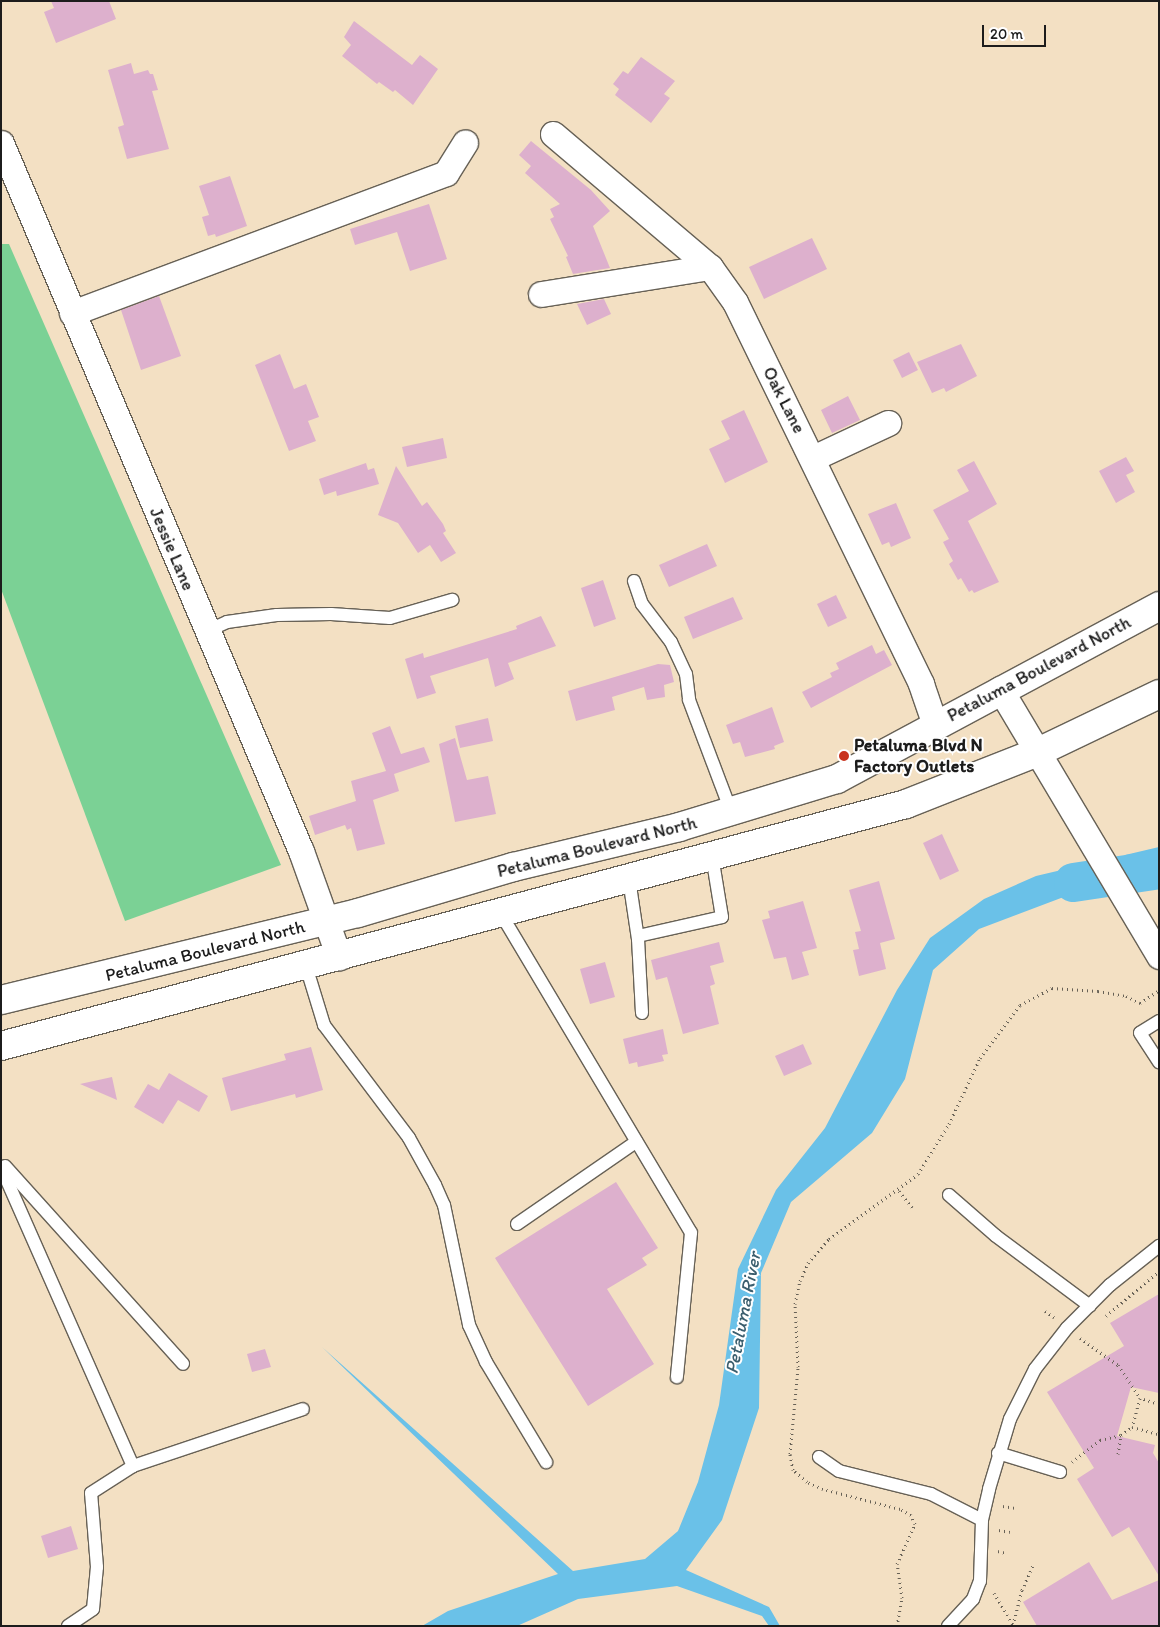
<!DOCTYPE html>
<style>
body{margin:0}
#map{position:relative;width:1160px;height:1627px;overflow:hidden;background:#f3e0c3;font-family:Itim,sans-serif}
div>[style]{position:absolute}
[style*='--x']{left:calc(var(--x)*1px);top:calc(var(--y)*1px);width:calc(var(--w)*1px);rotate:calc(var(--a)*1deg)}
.green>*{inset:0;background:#7bd195}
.water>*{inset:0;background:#6ac1e8}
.pier>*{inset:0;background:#f3e0c3}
.river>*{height:39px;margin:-19.5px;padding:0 19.5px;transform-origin:19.5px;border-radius:19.5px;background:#6ac1e8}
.building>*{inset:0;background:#ddb0cd}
.path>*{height:3px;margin-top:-1.5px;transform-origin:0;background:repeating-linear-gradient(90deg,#676156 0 1px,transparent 0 5px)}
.roads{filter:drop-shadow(1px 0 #676156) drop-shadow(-1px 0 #676156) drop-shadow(0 1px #676156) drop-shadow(0 -1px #676156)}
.service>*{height:12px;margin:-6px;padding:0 6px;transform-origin:6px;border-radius:6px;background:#fff}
.minor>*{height:25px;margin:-12.5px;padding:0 12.5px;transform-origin:12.5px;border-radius:12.5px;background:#fff}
.secondary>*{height:28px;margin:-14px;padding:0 14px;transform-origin:14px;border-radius:14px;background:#fff}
.dots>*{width:14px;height:14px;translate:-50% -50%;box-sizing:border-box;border:2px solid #fff;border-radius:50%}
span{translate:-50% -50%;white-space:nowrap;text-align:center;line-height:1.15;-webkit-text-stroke:4px #fff;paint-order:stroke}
.street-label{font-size:18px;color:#1c1c1c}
.poi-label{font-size:18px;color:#1c1c1c;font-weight:700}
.left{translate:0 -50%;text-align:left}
.water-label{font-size:19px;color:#3b5e6e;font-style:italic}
.frame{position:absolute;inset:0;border:2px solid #1c1c1c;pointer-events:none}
.scale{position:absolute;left:982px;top:25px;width:64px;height:22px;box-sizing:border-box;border:2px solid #1c1c1c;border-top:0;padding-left:6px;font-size:15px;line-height:18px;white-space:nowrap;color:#1c1c1c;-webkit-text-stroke:4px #fff;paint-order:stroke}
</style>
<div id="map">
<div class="green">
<div style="clip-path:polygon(1px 244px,9px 244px,281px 865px,125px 921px,1px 589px)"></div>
</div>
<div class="water">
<div style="clip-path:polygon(1159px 847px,1159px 861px,979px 929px,933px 970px,905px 1079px,872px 1133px,791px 1202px,761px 1273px,759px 1408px,722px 1520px,686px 1570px,769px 1607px,780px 1626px,769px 1626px,762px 1616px,677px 1586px,578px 1599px,517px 1626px,422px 1626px,448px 1611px,558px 1574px,322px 1347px,573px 1571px,645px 1559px,678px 1531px,698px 1482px,719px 1405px,738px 1269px,776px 1190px,825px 1128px,897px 990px,930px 938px,984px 899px,1036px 876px)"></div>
</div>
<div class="pier">
<div style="clip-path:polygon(1123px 853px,1135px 872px,1083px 892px,1067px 866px)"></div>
</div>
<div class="river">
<div style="--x:1073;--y:882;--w:87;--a:-8.6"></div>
</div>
<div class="building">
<div style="clip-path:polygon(51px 1px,109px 1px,116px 19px,56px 43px,44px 12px,54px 8px)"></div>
<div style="clip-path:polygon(354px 21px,412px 65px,420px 55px,438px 69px,413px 105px,395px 90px,393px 92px,379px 82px,377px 84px,342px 56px,351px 45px,344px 37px)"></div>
<div style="clip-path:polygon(641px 57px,675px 81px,664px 94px,670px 98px,651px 123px,615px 95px,619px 89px,613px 84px,623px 71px,628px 74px)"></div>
<div style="clip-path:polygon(131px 63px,134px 74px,148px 70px,150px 74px,153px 74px,158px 90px,152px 91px,169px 149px,127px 159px,118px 127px,124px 125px,108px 70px)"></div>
<div style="clip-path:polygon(531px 141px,591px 190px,610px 211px,593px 226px,610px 268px,573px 274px,566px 257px,568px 256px,550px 219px,554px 217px,550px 209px,560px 204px,525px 173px,531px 166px,519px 155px)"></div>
<div style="clip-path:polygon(230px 176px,247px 226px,216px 237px,215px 234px,208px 236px,202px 217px,209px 215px,199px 186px)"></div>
<div style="clip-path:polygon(429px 204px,447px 259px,410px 271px,397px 232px,355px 245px,350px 229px)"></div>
<div style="clip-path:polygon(812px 238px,827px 269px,764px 299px,749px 267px)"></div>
<div style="clip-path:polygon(159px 296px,181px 356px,141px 370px,121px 310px)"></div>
<div style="clip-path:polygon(604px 299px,611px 314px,587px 325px,577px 304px)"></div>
<div style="clip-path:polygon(961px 344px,977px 376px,946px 392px,944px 388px,932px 393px,917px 362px)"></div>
<div style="clip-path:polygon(909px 352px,918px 370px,902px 378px,893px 360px)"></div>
<div style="clip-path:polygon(280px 354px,294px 389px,306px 384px,319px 417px,308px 421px,316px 441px,289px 451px,255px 365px)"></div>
<div style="clip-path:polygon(848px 396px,860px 420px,832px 433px,821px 410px)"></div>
<div style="clip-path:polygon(744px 410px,768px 462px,725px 483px,709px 449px,730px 439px,721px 421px)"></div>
<div style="clip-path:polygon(443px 438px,447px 458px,407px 467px,402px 447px)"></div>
<div style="clip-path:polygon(1126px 457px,1134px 471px,1126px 475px,1135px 492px,1116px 503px,1099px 471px)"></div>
<div style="clip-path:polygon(974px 461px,997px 504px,968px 521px,999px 582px,974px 593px,972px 590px,969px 592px,961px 578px,958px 580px,949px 564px,953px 561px,943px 542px,949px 539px,933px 510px,969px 491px,957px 470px)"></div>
<div style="clip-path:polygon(366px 463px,368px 470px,374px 468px,379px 484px,337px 496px,336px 491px,324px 495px,319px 479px)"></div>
<div style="clip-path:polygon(396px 466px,422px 506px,427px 502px,443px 524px,446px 531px,443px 533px,456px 553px,441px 562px,430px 545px,418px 553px,398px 523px,378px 515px)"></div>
<div style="clip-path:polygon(896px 503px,911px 538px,891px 547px,889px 542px,882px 545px,868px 514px)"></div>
<div style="clip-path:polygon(707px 544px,717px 566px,669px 587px,659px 565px)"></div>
<div style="clip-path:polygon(603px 580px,616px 619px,594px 627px,581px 588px)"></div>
<div style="clip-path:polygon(836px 595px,847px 618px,828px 627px,817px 604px)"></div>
<div style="clip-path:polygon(733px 597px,743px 619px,693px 639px,684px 617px)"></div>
<div style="clip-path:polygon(541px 616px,556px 646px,508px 663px,514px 679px,495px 687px,488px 658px,430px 676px,436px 693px,417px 699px,405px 659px,423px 653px,424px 658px,517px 629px,516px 626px)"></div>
<div style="clip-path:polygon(872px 645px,876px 654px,884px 650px,892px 665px,811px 708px,802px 692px,832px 677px,830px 673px,839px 669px,836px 663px)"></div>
<div style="clip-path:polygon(658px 664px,670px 665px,674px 682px,664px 685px,665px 697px,647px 700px,644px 687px,612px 697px,615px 710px,576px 721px,568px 691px)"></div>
<div style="clip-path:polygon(772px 707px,784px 742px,774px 746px,775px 749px,745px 757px,740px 742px,733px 744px,726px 725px)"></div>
<div style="clip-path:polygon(488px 718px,493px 741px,460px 748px,455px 726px)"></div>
<div style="clip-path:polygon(390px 726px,401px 754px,424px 747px,430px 762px,394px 774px,399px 791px,373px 800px,385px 844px,357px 851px,351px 828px,347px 830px,345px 825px,315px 835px,309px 816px,356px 801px,351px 781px,386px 771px,372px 733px)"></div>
<div style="clip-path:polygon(455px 738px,467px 780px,488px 776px,496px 814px,455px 822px,439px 744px)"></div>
<div style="clip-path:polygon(942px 834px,959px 871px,940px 880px,923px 843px)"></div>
<div style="clip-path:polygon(879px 881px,895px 939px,880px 943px,886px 969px,859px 976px,853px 950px,859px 949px,855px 932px,861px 931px,849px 890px)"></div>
<div style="clip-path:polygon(803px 901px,817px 948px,802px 952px,809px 975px,792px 980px,786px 957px,774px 959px,762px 920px,770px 918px,768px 911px)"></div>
<div style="clip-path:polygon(719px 942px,724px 962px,710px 966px,715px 984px,710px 986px,719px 1024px,683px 1034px,667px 977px,656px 980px,651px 960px)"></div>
<div style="clip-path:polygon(605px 962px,615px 997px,590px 1004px,580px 969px)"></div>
<div style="clip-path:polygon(663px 1029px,668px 1054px,662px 1055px,664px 1061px,638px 1067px,637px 1062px,629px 1064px,623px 1039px)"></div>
<div style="clip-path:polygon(803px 1044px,812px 1064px,784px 1076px,775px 1056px)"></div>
<div style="clip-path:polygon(311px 1047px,323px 1090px,296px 1098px,295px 1094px,231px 1111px,222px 1078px,286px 1060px,284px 1054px)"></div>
<div style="clip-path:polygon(169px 1073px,208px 1096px,199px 1112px,178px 1100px,163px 1124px,134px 1107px,148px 1084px,159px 1090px)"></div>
<div style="clip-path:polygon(112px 1077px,117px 1100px,80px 1084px)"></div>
<div style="clip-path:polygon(616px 1182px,658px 1248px,642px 1258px,647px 1265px,607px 1289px,654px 1364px,588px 1406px,495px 1258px)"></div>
<div style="clip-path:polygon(1159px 1294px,1159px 1393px,1131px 1387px,1117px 1436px,1155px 1445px,1153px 1453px,1159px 1463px,1159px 1576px,1129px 1527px,1112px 1537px,1077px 1479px,1094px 1468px,1047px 1392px,1124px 1346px,1110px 1323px)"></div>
<div style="clip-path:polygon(265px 1349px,271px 1367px,252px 1372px,247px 1354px)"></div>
<div style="clip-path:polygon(71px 1526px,78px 1549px,48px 1558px,41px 1536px)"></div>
<div style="clip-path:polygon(1089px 1562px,1112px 1600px,1159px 1580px,1159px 1626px,1037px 1626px,1023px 1602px)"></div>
</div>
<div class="path">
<div style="--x:899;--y:1191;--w:21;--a:51"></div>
<div style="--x:1045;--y:1311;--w:11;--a:34"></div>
<div style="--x:1106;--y:1316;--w:70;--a:-40.3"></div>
<div style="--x:1080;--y:1338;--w:47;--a:35.4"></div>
<div style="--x:1118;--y:1365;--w:40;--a:56"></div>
<div style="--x:1159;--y:1404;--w:20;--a:-162"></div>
<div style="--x:1140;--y:1398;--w:30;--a:105"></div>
<div style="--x:1132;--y:1427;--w:28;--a:15"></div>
<div style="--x:1118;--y:1454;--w:19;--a:-81"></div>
<div style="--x:1121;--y:1435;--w:14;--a:-36"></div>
<div style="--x:1072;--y:1462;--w:36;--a:-38"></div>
<div style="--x:1100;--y:1440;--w:22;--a:-13"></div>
<div style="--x:1003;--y:1506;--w:12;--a:9"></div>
<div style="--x:999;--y:1530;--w:11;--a:10"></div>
<div style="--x:998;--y:1551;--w:8;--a:14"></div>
<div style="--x:994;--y:1593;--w:37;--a:59"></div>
<div style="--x:1013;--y:1625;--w:36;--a:-76"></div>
<div style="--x:1022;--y:1590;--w:27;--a:-66"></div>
<div style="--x:897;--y:1626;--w:28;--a:-80"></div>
<div style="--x:902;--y:1598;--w:34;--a:-98"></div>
<div style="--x:897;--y:1564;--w:44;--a:-65.8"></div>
<div style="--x:915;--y:1524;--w:10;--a:-114"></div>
<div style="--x:911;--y:1515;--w:13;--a:-151"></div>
<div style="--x:900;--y:1509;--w:80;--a:-165.4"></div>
<div style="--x:823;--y:1489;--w:17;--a:-156"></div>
<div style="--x:807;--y:1482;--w:18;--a:-139"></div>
<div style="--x:793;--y:1470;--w:16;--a:-101"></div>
<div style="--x:790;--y:1454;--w:87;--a:-84.7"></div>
<div style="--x:798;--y:1367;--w:63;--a:-92.7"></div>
<div style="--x:795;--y:1304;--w:24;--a:-78"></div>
<div style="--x:800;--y:1281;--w:20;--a:-66"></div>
<div style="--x:808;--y:1263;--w:32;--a:-49"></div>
<div style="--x:829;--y:1239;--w:110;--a:-36.1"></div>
<div style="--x:918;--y:1174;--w:59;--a:-58.2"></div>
<div style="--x:949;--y:1124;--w:73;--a:-64.8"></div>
<div style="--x:980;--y:1058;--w:66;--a:-53"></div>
<div style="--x:1020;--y:1005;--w:36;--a:-28"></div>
<div style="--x:1052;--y:988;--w:46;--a:3.7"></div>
<div style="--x:1098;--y:991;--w:28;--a:10"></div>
<div style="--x:1126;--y:996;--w:16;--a:27"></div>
<div style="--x:1140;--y:1003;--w:23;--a:-34"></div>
</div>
<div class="roads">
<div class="service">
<div style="--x:634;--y:581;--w:24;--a:71"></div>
<div style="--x:642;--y:604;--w:48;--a:52.7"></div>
<div style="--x:671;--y:642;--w:35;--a:65"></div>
<div style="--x:686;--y:674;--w:26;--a:83"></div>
<div style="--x:689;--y:700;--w:119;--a:69.3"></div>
<div style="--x:207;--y:631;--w:22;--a:-24"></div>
<div style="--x:227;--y:622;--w:50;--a:-8"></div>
<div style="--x:277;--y:615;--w:54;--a:-1.1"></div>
<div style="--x:331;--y:614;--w:59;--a:3.9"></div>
<div style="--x:390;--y:618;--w:65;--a:-16.2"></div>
<div style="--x:629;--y:879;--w:61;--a:81.5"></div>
<div style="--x:638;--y:939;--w:74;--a:86.9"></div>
<div style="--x:501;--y:914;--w:371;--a:59.2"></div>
<div style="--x:691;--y:1233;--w:145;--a:95.6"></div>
<div style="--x:638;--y:936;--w:86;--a:-12.7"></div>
<div style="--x:722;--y:917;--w:62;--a:-99.3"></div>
<div style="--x:306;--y:966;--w:62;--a:73"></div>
<div style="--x:324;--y:1025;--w:141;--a:53"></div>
<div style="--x:409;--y:1138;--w:54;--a:61"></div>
<div style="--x:435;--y:1185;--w:22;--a:66"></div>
<div style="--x:444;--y:1205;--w:123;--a:78.2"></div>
<div style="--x:469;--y:1325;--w:41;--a:65.3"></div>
<div style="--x:486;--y:1362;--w:117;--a:59"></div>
<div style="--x:1159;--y:1021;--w:22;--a:148"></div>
<div style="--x:1140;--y:1033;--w:35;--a:57"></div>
<div style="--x:5;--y:1166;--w:266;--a:48"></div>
<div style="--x:1;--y:1167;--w:327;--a:66.2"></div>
<div style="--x:133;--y:1466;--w:179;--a:-18.5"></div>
<div style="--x:949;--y:1195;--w:62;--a:41.1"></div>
<div style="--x:996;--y:1236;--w:117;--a:36.7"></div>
<div style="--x:517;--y:1224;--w:145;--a:-34.6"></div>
<div style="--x:998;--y:1453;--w:65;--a:17"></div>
<div style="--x:819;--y:1457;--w:24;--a:35"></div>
<div style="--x:839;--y:1471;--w:95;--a:14"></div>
<div style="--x:931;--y:1494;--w:57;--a:27"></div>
<div style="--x:68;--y:1626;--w:30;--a:-34"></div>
<div style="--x:93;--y:1609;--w:42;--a:-84.6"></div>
<div style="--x:97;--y:1567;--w:74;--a:-94.6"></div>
<div style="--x:91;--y:1493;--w:50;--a:-32.7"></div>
<div style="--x:948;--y:1626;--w:37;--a:-47"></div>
<div style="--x:973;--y:1599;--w:19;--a:-69"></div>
<div style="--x:980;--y:1581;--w:61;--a:-88.1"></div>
<div style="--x:982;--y:1520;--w:32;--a:-77"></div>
<div style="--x:989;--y:1489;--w:73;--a:-73.3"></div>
<div style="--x:1010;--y:1419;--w:56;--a:-63.4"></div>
<div style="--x:1035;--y:1369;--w:52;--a:-52"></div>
<div style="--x:1067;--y:1328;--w:61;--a:-45"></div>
<div style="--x:1110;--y:1285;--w:63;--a:-38.5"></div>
</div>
<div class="minor">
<div style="--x:553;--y:134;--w:206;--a:40.3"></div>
<div style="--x:710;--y:267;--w:43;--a:54.5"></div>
<div style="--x:735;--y:302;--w:425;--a:64"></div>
<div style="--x:921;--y:684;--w:43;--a:71.1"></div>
<div style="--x:1;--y:143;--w:769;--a:67.04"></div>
<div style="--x:301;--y:851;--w:113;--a:70.3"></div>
<div style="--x:541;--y:294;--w:171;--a:-9.1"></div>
<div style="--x:72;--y:313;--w:399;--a:-20.5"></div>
<div style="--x:446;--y:173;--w:36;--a:-58"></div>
<div style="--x:813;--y:458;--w:83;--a:-25"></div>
<div style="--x:1000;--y:689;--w:311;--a:59.2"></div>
</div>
<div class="secondary">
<div style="--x:1;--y:1000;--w:367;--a:-13.7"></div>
<div style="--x:358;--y:913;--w:162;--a:-16.5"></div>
<div style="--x:513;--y:867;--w:171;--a:-13.5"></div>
<div style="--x:679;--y:827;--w:165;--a:-16.9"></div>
<div style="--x:837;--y:779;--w:366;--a:-28.2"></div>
<div style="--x:1;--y:1046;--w:937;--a:-14.97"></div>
<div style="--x:906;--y:804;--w:142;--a:-21.5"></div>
<div style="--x:1038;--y:752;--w:134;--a:-25.6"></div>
</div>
</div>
<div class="dots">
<div style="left:844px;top:756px;background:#c8321e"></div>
</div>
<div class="street-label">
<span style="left:784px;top:400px;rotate:63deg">Oak Lane</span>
<span style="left:172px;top:549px;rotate:67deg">Jessie Lane</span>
<span style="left:1039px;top:669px;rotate:-28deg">Petaluma Boulevard North</span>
<span style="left:597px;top:847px;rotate:-14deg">Petaluma Boulevard North</span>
<span style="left:205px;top:951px;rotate:-14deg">Petaluma Boulevard North</span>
</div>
<div class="poi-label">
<span class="left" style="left:854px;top:756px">Petaluma Blvd N<br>Factory Outlets</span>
</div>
<div class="water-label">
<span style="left:743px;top:1313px;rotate:-79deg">Petaluma River</span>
</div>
<div class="frame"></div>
<div class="scale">20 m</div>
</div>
